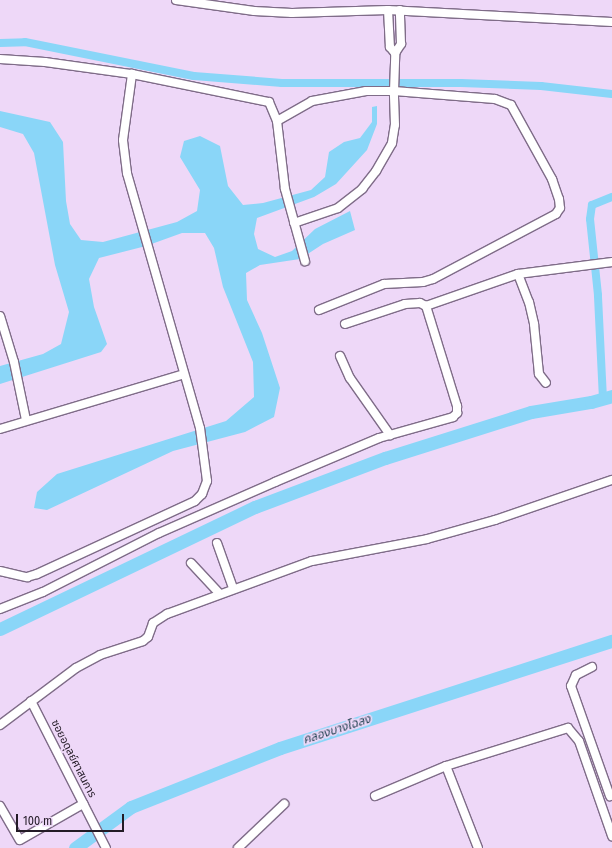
<!DOCTYPE html>
<meta charset="utf-8">
<style>
body{margin:0}
#map{position:relative;width:612px;height:848px;overflow:hidden;background:#eed8f8;font-family:"Fira Sans Condensed","Noto Sans Thai",sans-serif}
div>[style]{position:absolute}
[style*='--x']{left:calc(var(--x)*1px);top:calc(var(--y)*1px);width:calc(var(--w)*1px);rotate:calc(var(--a)*1deg)}
.water>*{inset:0;background:#8ad6f8}
.canal>*{height:8px;margin:-4px;padding:0 4px;transform-origin:4px;border-radius:4px;background:#8ad6f8}
.river>*{height:13px;margin:-6.5px;padding:0 6.5px;transform-origin:6.5px;border-radius:6.5px;background:#8ad6f8}
.roads{filter:drop-shadow(1px 0 #7f6c88) drop-shadow(-1px 0 #7f6c88) drop-shadow(0 1px #7f6c88) drop-shadow(0 -1px #7f6c88)}
.street>*{height:8px;margin:-4px;padding:0 4px;transform-origin:4px;border-radius:4px;background:#fff}
span{translate:-50% -50%;white-space:nowrap;text-align:center;line-height:1.15;-webkit-text-stroke:3.5px #eed8f8;paint-order:stroke}
.street-label{font-size:11px;color:#231b26}
.water-label{font-size:12px;color:#1b3e4d;font-style:italic}
.scale{position:absolute;left:16px;top:814px;width:108px;height:18px;box-sizing:border-box;border:2px solid #231b26;border-top:0;padding-left:5px;font-size:12px;line-height:14px;white-space:nowrap;color:#231b26;-webkit-text-stroke:3px #eed8f8;paint-order:stroke}
</style>
<div id="map">
<div class="water">
<div style="clip-path:polygon(377px 106px,377px 124px,367px 150px,336px 184px,314px 197px,257px 218px,254px 234px,258px 249px,275px 257px,292px 251px,315px 229px,350px 211px,355px 230px,323px 244px,300px 259px,260px 265px,246px 273px,247px 300px,262px 333px,280px 388px,274px 417px,245px 432px,173px 451px,47px 510px,34px 508px,37px 492px,57px 474px,226px 421px,254px 397px,253px 362px,223px 287px,214px 248px,205px 233px,182px 233px,146px 246px,99px 258px,89px 279px,94px 307px,107px 344px,101px 352px,0 384px,0 366px,43px 354px,61px 344px,69px 312px,55px 265px,34px 153px,23px 134px,0 127px,0 111px,50px 122px,63px 142px,66px 201px,70px 224px,81px 240px,103px 242px,177px 222px,197px 211px,200px 190px,180px 157px,184px 141px,200px 136px,220px 146px,228px 186px,243px 205px,263px 203px,311px 190px,325px 177px,329px 152px,344px 142px,360px 138px,372px 122px,372px 107px)"></div>
</div>
<div class="canal">
<div style="--x:0;--y:43;--w:25;--a:-2"></div>
<div style="--x:25;--y:42;--w:172;--a:11.4"></div>
<div style="--x:194;--y:76;--w:88;--a:4.5"></div>
<div style="--x:282;--y:83;--w:179;--a:0"></div>
<div style="--x:461;--y:83;--w:80;--a:2.1"></div>
<div style="--x:541;--y:86;--w:71;--a:6.4"></div>
<div style="--x:603;--y:399;--w:104;--a:-92.8"></div>
<div style="--x:598;--y:295;--w:76;--a:-96"></div>
<div style="--x:590;--y:219;--w:14;--a:-82"></div>
<div style="--x:592;--y:205;--w:22;--a:-22"></div>
</div>
<div class="river">
<div style="--x:0;--y:629;--w:283;--a:-25.6"></div>
<div style="--x:255;--y:507;--w:139;--a:-20.7"></div>
<div style="--x:385;--y:458;--w:153;--a:-17.5"></div>
<div style="--x:531;--y:412;--w:61;--a:-9.5"></div>
<div style="--x:591;--y:402;--w:22;--a:-16"></div>
<div style="--x:75;--y:848;--w:69;--a:-36.2"></div>
<div style="--x:131;--y:807;--w:160;--a:-21.6"></div>
<div style="--x:280;--y:748;--w:349;--a:-17.9"></div>
</div>
<div class="roads">
<div class="street">
<div style="--x:176;--y:0;--w:79;--a:8"></div>
<div style="--x:254;--y:11;--w:38;--a:3"></div>
<div style="--x:292;--y:13;--w:96;--a:-1.8"></div>
<div style="--x:388;--y:10;--w:224;--a:3.1"></div>
<div style="--x:388;--y:10;--w:37;--a:87"></div>
<div style="--x:390;--y:47;--w:8;--a:50"></div>
<div style="--x:0;--y:59;--w:45;--a:3.8"></div>
<div style="--x:45;--y:62;--w:88;--a:7.9"></div>
<div style="--x:277;--y:121;--w:40;--a:-29.7"></div>
<div style="--x:312;--y:101;--w:55;--a:-10.5"></div>
<div style="--x:366;--y:91;--w:28;--a:0"></div>
<div style="--x:394;--y:91;--w:38;--a:-88"></div>
<div style="--x:395;--y:53;--w:11;--a:-56"></div>
<div style="--x:401;--y:44;--w:34;--a:-92"></div>
<div style="--x:294;--y:223;--w:46;--a:-18.8"></div>
<div style="--x:338;--y:208;--w:31;--a:-38"></div>
<div style="--x:362;--y:189;--w:23;--a:-52"></div>
<div style="--x:376;--y:171;--w:32;--a:-60"></div>
<div style="--x:392;--y:143;--w:18;--a:-81"></div>
<div style="--x:395;--y:125;--w:34;--a:-92"></div>
<div style="--x:394;--y:91;--w:101;--a:4.5"></div>
<div style="--x:495;--y:99;--w:17;--a:21"></div>
<div style="--x:511;--y:105;--w:85;--a:61"></div>
<div style="--x:552;--y:179;--w:21;--a:71"></div>
<div style="--x:559;--y:199;--w:9;--a:84"></div>
<div style="--x:560;--y:208;--w:7;--a:124"></div>
<div style="--x:556;--y:214;--w:139;--a:152.1"></div>
<div style="--x:433;--y:279;--w:10;--a:163"></div>
<div style="--x:423;--y:282;--w:39;--a:177"></div>
<div style="--x:384;--y:284;--w:70;--a:158.2"></div>
<div style="--x:518;--y:274;--w:30;--a:69"></div>
<div style="--x:529;--y:302;--w:23;--a:77"></div>
<div style="--x:534;--y:324;--w:50;--a:84.3"></div>
<div style="--x:539;--y:374;--w:11;--a:52"></div>
<div style="--x:0;--y:316;--w:48;--a:73.1"></div>
<div style="--x:14;--y:362;--w:59;--a:78.3"></div>
<div style="--x:345;--y:324;--w:63;--a:-18.4"></div>
<div style="--x:405;--y:304;--w:15;--a:-4"></div>
<div style="--x:420;--y:303;--w:7;--a:27"></div>
<div style="--x:426;--y:306;--w:97;--a:-19.2"></div>
<div style="--x:518;--y:274;--w:95;--a:-7.3"></div>
<div style="--x:340;--y:356;--w:24;--a:66"></div>
<div style="--x:350;--y:378;--w:70;--a:54.9"></div>
<div style="--x:0;--y:429;--w:192;--a:-16.6"></div>
<div style="--x:217;--y:543;--w:48;--a:70.4"></div>
<div style="--x:191;--y:563;--w:41;--a:47"></div>
<div style="--x:0;--y:571;--w:28;--a:13"></div>
<div style="--x:27;--y:577;--w:10;--a:-17"></div>
<div style="--x:37;--y:574;--w:174;--a:-24.8"></div>
<div style="--x:195;--y:501;--w:10;--a:-45"></div>
<div style="--x:202;--y:494;--w:14;--a:-69"></div>
<div style="--x:207;--y:481;--w:53;--a:-97.5"></div>
<div style="--x:200;--y:428;--w:265;--a:-106"></div>
<div style="--x:127;--y:173;--w:33;--a:-97"></div>
<div style="--x:123;--y:140;--w:67;--a:-82.2"></div>
<div style="--x:132;--y:74;--w:140;--a:11.6"></div>
<div style="--x:269;--y:102;--w:21;--a:67"></div>
<div style="--x:277;--y:121;--w:68;--a:83.3"></div>
<div style="--x:285;--y:189;--w:75;--a:74.5"></div>
<div style="--x:0;--y:609;--w:46;--a:-21.6"></div>
<div style="--x:43;--y:592;--w:130;--a:-27"></div>
<div style="--x:159;--y:533;--w:127;--a:-23.7"></div>
<div style="--x:275;--y:482;--w:113;--a:-22.9"></div>
<div style="--x:379;--y:438;--w:77;--a:-15.8"></div>
<div style="--x:453;--y:417;--w:6;--a:-45"></div>
<div style="--x:457;--y:413;--w:7;--a:-90"></div>
<div style="--x:457;--y:406;--w:105;--a:-107.2"></div>
<div style="--x:592;--y:667;--w:18;--a:153"></div>
<div style="--x:576;--y:675;--w:12;--a:114"></div>
<div style="--x:571;--y:686;--w:117;--a:70.5"></div>
<div style="--x:31;--y:701;--w:165;--a:63"></div>
<div style="--x:0;--y:725;--w:95;--a:-36.9"></div>
<div style="--x:76;--y:668;--w:27;--a:-28"></div>
<div style="--x:100;--y:655;--w:45;--a:-18"></div>
<div style="--x:143;--y:641;--w:6;--a:-39"></div>
<div style="--x:148;--y:637;--w:15;--a:-70"></div>
<div style="--x:153;--y:623;--w:17;--a:-33"></div>
<div style="--x:167;--y:614;--w:154;--a:-20.1"></div>
<div style="--x:312;--y:561;--w:117;--a:-10.8"></div>
<div style="--x:427;--y:539;--w:71;--a:-15.6"></div>
<div style="--x:495;--y:520;--w:124;--a:-18.9"></div>
<div style="--x:446;--y:766;--w:88;--a:68.7"></div>
<div style="--x:375;--y:796;--w:77;--a:-22.9"></div>
<div style="--x:446;--y:766;--w:128;--a:-17.3"></div>
<div style="--x:568;--y:728;--w:17;--a:50"></div>
<div style="--x:579;--y:741;--w:101;--a:70.8"></div>
<div style="--x:0;--y:806;--w:39;--a:60"></div>
<div style="--x:20;--y:840;--w:73;--a:-29.7"></div>
<div style="--x:238;--y:848;--w:64;--a:-43.7"></div>
</div>
</div>
<div class="street-label">
<span style="left:73px;top:759px;rotate:63deg">ซอยอดุลย์ศาสนการ</span>
</div>
<div class="water-label">
<span style="left:337px;top:730px;rotate:-18deg">คลองบางโฉลง</span>
</div>
<div class="scale">100 m</div>
</div>
